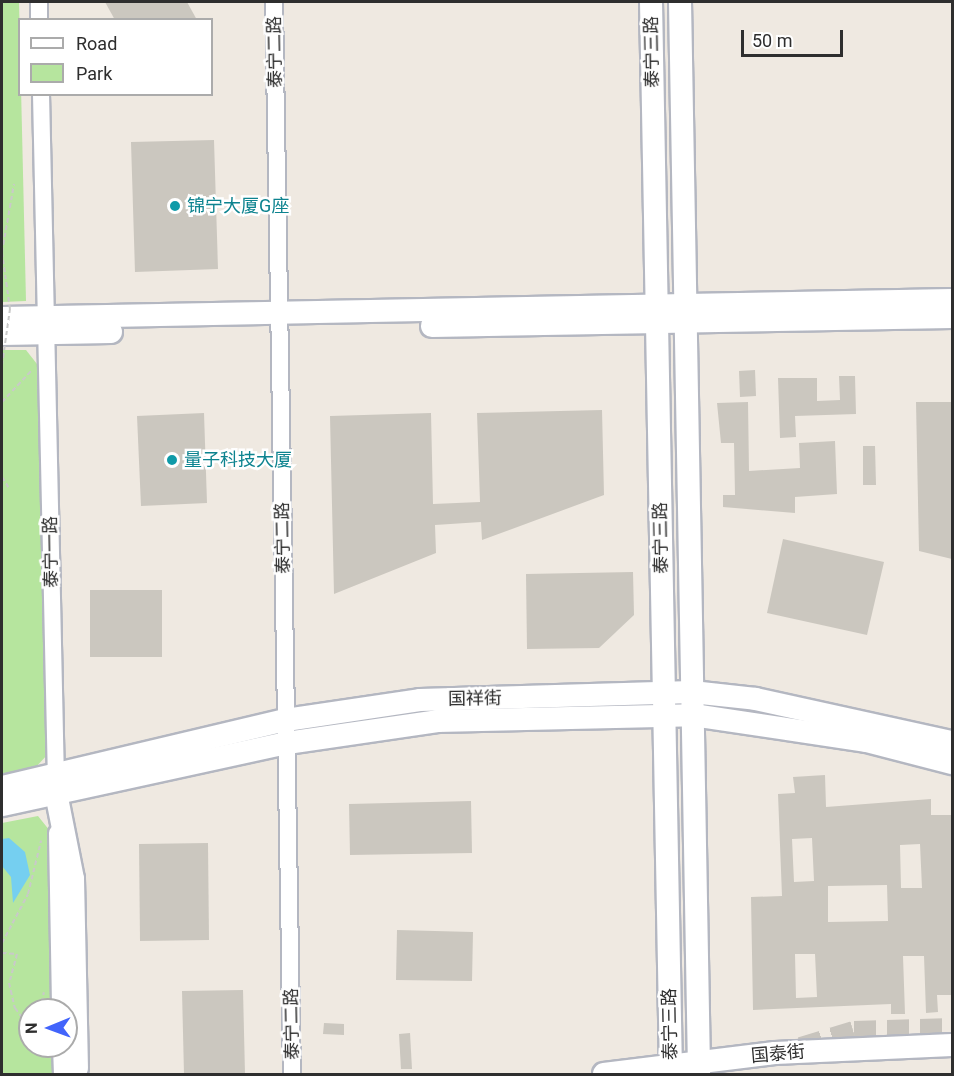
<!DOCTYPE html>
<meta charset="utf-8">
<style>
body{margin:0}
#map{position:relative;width:954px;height:1076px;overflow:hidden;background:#efe9e1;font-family:Roboto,"Noto Sans SC",sans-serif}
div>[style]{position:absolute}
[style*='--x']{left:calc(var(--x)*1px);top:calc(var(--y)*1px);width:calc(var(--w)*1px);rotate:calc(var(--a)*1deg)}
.green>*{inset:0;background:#b6e59e}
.water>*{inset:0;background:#75cff0}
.building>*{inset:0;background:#cbc7bf}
.secondary-tunnel>*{height:22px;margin-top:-11px;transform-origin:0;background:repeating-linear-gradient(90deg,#c8c4bd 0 22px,transparent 0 33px)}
.path>*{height:2px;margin-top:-1px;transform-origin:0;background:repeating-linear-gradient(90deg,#c9c9c9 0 4.5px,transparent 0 7.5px)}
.roads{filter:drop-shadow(2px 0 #b4b7c1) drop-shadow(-2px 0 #b4b7c1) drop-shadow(0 2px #b4b7c1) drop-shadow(0 -2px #b4b7c1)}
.street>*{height:16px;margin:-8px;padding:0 8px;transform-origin:8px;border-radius:8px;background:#fff}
.secondary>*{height:22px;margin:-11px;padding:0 11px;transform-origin:11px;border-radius:11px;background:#fff}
.path-bridge>*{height:2px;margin-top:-1px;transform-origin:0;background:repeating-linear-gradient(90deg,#c9c9c9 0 4.5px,transparent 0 7.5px)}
.dots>*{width:16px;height:16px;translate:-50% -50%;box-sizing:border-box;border:3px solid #fff;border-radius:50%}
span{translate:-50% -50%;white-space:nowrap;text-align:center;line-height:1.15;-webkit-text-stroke:5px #fff;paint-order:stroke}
.street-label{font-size:18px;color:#2e2e2e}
.culture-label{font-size:18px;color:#0d838f}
.left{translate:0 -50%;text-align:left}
.frame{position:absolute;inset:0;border:3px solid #2e2e2e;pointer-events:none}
.legend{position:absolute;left:18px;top:18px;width:195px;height:78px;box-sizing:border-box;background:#fff;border:2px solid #ababab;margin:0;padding:8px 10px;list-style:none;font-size:18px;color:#2e2e2e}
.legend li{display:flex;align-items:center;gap:12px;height:30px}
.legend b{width:30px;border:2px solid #ababab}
.north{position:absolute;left:18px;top:998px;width:60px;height:60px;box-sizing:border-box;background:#fff;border:2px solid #ababab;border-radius:50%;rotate:269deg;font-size:16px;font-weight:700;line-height:24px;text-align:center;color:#2e2e2e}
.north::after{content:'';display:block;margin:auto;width:21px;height:27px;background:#4264fb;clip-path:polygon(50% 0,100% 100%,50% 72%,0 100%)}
.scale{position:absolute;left:741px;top:30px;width:102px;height:27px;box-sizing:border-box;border:3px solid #2e2e2e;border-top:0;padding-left:8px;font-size:18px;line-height:21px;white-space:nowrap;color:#2e2e2e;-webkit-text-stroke:4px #fff;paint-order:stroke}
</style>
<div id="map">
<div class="green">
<div style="clip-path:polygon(2px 2px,19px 2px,26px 301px,2px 302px)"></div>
<div style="clip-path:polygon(2px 350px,26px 350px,37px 364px,48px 754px,35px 768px,2px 774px)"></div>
<div style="clip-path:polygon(38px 816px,50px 831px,56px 1010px,30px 1010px,30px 1046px,57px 1046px,58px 1074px,2px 1074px,2px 823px)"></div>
</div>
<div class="water">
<div style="clip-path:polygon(9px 838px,25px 852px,30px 875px,13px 903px,11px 877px,2px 866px,2px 839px)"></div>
</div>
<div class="building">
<div style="clip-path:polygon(105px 2px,187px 2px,197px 20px,115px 20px)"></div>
<div style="clip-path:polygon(214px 140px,218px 269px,135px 272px,131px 142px)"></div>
<div style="clip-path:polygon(755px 370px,756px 396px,740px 397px,739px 371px)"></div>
<div style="clip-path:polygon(839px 376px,855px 376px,856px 414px,795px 416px,796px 437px,780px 438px,778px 378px,817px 378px,817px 401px,840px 400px)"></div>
<div style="clip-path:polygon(748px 402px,749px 471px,800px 468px,799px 443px,835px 441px,837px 494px,795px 497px,795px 513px,723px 507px,723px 495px,735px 495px,734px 443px,721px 443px,717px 403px)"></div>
<div style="clip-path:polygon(916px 402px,952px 402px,952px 559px,919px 551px)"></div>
<div style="clip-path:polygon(602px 410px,604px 495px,482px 540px,481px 522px,435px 525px,436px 553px,334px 594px,330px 416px,431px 413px,433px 504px,480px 502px,477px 413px)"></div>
<div style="clip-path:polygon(204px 413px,207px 503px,141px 506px,137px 416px)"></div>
<div style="clip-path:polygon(863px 446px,875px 446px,876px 485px,863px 485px)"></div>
<div style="clip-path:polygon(783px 539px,884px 562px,867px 635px,767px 613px)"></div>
<div style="clip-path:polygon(633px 572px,634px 615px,599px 648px,527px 649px,526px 574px)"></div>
<div style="clip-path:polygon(90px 590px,162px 590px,162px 657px,90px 657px)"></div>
<div style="clip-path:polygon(evenodd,825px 775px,826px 807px,931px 799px,931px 815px,952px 815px,952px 995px,937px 995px,938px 1012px,926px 1013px,924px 956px,903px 956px,905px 1014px,891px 1014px,891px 1004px,753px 1010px,751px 897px,782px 896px,778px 794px,795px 793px,793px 777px,825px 775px,812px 838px,814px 881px,794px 882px,792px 839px,812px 838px,825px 775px,920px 844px,922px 888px,901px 888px,900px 845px,920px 844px,825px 775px,887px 885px,888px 921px,828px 922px,828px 886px,887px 885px,825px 775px,795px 954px,815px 954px,817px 997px,796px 998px,795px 954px)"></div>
<div style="clip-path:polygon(471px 801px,472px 853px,350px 855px,349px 804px)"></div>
<div style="clip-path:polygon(208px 843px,209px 940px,140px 941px,139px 844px)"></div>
<div style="clip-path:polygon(397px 930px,473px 932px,472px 981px,396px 980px)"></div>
<div style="clip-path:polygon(243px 990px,245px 1074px,184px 1074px,182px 991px)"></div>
<div style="clip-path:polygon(324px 1023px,344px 1024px,344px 1035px,323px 1034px)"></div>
<div style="clip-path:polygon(410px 1033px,412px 1069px,401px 1069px,399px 1034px)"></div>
</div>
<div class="secondary-tunnel">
<div style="--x:801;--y:1048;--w:55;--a:-16.8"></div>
<div style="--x:854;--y:1032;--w:98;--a:-1.8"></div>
</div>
<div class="path">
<div style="--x:2;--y:402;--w:44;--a:-46.8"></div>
<div style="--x:2;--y:477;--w:13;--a:58"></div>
<div style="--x:2;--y:943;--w:55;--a:-62"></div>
<div style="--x:28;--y:894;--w:55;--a:-76.2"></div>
<div style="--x:2;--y:953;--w:15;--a:4"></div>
<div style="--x:17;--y:954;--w:30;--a:105"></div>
<div style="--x:9;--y:983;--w:26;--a:77"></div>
<div style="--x:15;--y:1008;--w:25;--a:53"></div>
<div style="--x:41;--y:1010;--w:18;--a:-81"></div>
</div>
<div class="roads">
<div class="street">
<div style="--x:39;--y:2;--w:18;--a:90"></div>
<div style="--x:274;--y:2;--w:1072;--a:89.04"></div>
<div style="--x:41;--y:94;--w:689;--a:88.75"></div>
<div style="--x:57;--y:833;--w:177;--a:89"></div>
<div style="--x:61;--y:1046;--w:28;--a:88"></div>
</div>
<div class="secondary">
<div style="--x:651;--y:2;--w:1072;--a:88.93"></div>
<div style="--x:680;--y:2;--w:1072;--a:88.98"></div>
<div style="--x:2;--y:318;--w:950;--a:-1.09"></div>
<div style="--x:432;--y:326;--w:520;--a:-0.99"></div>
<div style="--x:2;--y:334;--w:109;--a:-1.1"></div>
<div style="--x:2;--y:787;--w:292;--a:-13.3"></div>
<div style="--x:286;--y:720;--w:135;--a:-8.5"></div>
<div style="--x:420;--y:700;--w:272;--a:-1.7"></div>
<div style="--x:692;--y:692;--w:64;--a:6.2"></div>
<div style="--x:756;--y:699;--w:201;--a:12.4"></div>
<div style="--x:56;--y:793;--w:88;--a:78.8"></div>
<div style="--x:73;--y:879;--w:189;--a:88.8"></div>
<div style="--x:2;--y:805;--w:292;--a:-12.3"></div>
<div style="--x:287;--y:743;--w:152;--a:-8.3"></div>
<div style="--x:437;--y:721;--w:256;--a:-1.3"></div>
<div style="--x:693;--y:715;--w:176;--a:8.5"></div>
<div style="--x:867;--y:741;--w:88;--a:14.5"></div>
<div style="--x:604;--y:1074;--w:172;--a:-7"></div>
<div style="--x:775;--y:1053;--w:177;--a:-2.6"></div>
</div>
</div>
<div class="path-bridge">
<div style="--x:2;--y:365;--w:57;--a:-81.9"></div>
<div style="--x:10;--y:309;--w:58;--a:-98"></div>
<div style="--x:2;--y:252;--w:69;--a:-80"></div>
</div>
<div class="dots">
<div style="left:175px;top:206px;background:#0f9aa8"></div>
<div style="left:172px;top:460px;background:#0f9aa8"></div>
</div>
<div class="street-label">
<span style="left:275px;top:52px;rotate:-91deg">泰宁二路</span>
<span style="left:652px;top:52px;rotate:-91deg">泰宁三路</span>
<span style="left:283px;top:538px;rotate:-91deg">泰宁二路</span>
<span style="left:661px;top:538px;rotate:-91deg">泰宁三路</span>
<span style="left:51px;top:552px;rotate:-91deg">泰宁一路</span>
<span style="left:475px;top:699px;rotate:-1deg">国祥街</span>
<span style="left:292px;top:1024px;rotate:-91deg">泰宁二路</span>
<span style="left:670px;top:1024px;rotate:-91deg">泰宁三路</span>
<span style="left:778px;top:1054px;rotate:-5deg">国泰街</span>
</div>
<div class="culture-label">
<span class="left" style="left:187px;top:206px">锦宁大厦G座</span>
<span class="left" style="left:184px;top:460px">量子科技大厦</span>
</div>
<div class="frame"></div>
<ul class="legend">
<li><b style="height:8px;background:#fff"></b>Road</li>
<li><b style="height:16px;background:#b6e59e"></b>Park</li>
</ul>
<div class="north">N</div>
<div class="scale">50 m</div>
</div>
